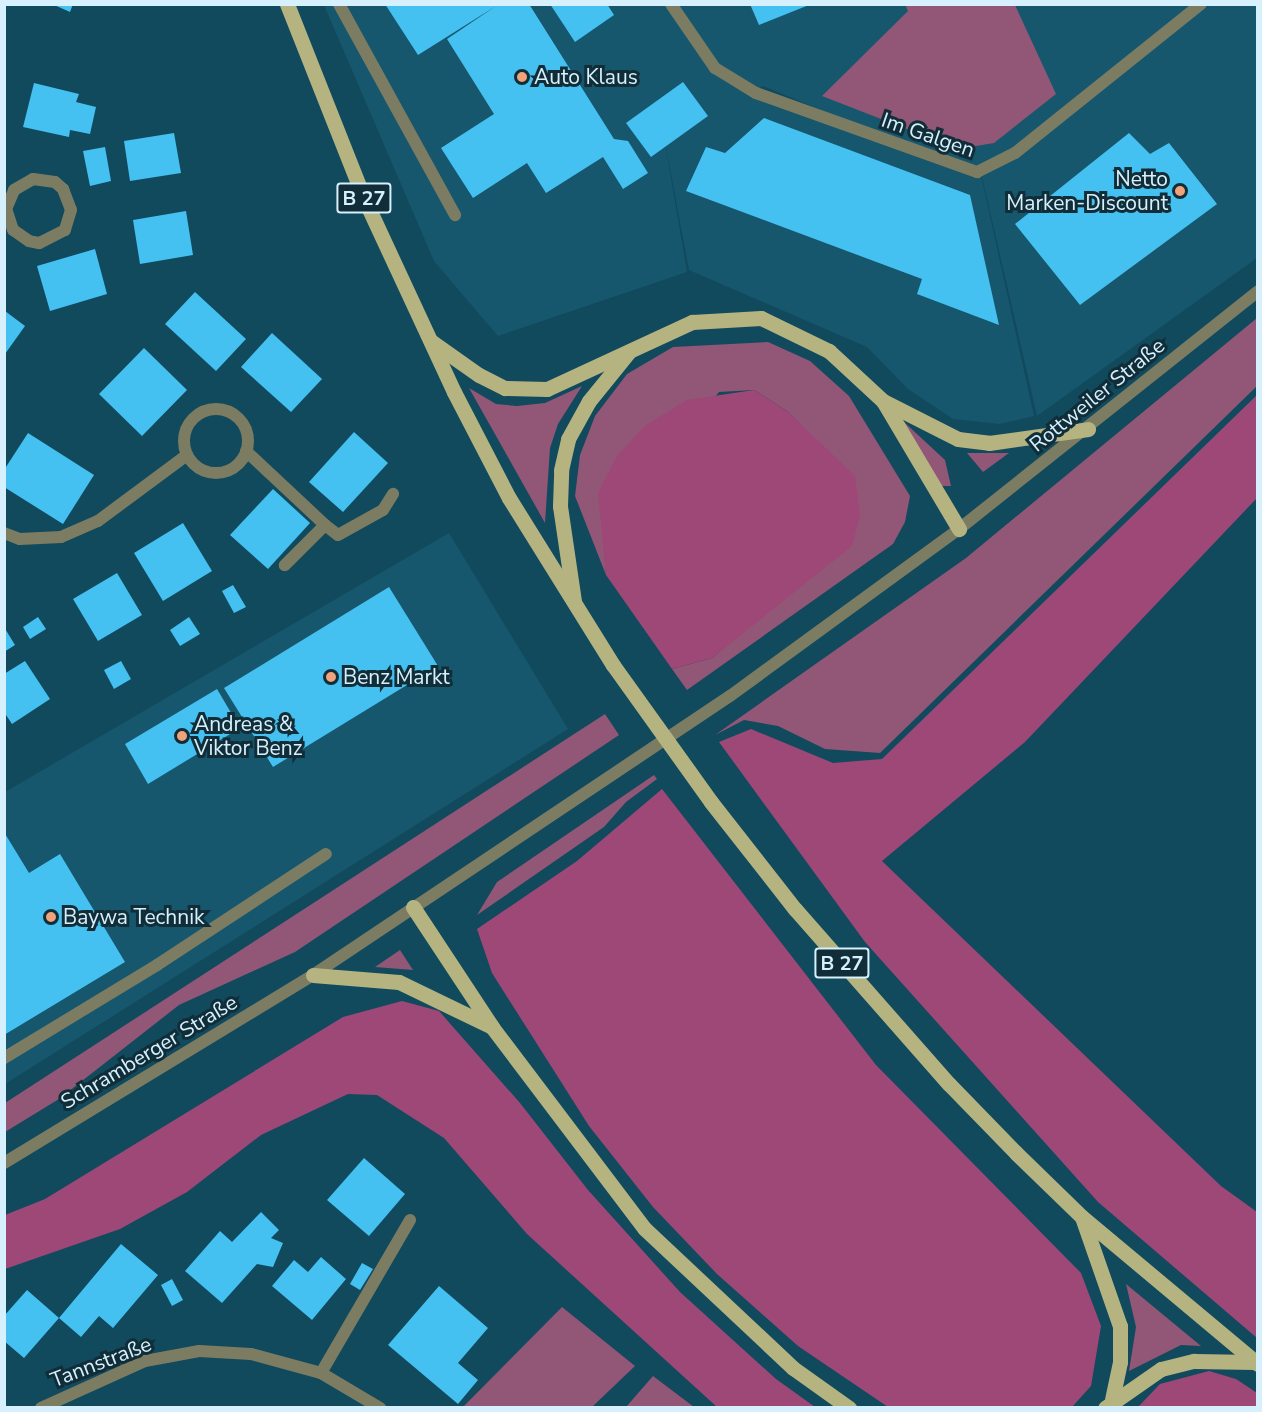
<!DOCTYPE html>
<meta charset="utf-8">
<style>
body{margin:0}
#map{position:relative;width:1262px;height:1412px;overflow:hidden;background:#11495d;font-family:"Nunito Sans",sans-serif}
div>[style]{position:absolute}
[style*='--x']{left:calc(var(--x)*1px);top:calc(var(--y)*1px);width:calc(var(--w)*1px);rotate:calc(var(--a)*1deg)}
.built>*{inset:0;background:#17576e}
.green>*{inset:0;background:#925676}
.forest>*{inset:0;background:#9e4878}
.building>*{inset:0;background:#44c1f1}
.service>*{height:12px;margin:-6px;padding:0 6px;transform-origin:6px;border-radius:6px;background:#7c7c63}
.minor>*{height:12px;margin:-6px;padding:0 6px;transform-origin:6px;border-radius:6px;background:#7c7c63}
.minor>.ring{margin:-6px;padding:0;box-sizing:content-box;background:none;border:12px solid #7c7c63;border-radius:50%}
.tertiary>*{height:12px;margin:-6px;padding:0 6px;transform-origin:6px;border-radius:6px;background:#7c7c63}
.primary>*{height:15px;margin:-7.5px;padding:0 7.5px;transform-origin:7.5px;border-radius:7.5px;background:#b5b481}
.primary-bridge>*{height:15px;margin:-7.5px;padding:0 7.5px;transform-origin:7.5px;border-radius:7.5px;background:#b5b481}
.dots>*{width:16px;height:16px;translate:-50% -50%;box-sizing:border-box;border:3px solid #102d38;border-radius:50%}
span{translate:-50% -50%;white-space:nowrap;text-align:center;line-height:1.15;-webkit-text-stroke:6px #102d38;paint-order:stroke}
.shield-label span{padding:2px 4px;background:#102d38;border:2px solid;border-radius:4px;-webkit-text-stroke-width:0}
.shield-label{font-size:20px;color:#d6f0fd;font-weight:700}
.poi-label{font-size:21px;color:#d6f0fd}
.left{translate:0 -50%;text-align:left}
.right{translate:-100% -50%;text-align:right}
.street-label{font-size:21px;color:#d6f0fd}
.frame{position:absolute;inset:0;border:6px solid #d6f0fd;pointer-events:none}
</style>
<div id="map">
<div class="built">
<div style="clip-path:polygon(324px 5px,1257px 5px,1257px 258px,1037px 416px,980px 168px,945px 161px,763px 86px,759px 88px,981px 175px,1034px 416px,1000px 424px,953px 419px,908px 389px,867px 347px,689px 270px,663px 131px,687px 272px,498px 336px,434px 261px)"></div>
<div style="clip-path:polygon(449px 533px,568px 729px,5px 1084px,5px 792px)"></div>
</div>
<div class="green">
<div style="clip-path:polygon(905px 4px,1015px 5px,1056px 94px,994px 143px,958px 149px,822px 96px,908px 11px)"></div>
<div style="clip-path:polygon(1257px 318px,1257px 386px,880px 753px,825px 749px,778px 726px,744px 720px,715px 735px,966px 558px)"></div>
<div style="clip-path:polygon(768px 342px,810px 361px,849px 396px,910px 496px,905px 522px,893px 544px,687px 690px,672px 669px,712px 658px,797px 587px,812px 436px,787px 411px,754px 390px,719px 392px,603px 536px,606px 575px,575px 496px,580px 455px,595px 416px,627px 374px,673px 347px)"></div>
<div style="clip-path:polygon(582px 386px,558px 424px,550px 448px,545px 523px,469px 388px,496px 404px,517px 406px,545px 403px)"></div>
<div style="clip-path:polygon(903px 421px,945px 460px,951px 486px,940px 486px)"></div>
<div style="clip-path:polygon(967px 453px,1009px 453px,983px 472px)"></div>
<div style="clip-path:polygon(605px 714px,619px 735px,295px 952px,179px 1005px,59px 1099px,5px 1132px,5px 1103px)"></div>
<div style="clip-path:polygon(654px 775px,657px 779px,626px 802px,604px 827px,477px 915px,497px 882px)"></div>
<div style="clip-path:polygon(400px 950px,413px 970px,375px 967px)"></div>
<div style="clip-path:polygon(1126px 1284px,1201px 1346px,1181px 1345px,1129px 1371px,1136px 1327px)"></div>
<div style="clip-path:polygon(562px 1307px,635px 1366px,592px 1407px,463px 1407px)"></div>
<div style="clip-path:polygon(653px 1376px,694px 1407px,626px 1407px)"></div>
</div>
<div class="forest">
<div style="clip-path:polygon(754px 390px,787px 411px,855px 476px,860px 515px,852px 546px,712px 658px,672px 669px,606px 575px,598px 493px,617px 456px,646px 425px,687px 400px)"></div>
<div style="clip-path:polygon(1257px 395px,1257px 498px,1025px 742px,882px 861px,1221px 1186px,1257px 1212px,1257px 1338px,1098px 1202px,865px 942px,719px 742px,751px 729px,833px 763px,882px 759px)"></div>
<div style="clip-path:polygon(662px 789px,876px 1065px,1081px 1273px,1101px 1326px,1091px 1386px,1072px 1407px,888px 1407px,798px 1346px,717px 1274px,653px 1207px,589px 1126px,492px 973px,477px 929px,577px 861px)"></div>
<div style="clip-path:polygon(402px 1001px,439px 1011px,520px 1103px,588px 1190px,680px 1292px,776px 1379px,815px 1407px,717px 1407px,527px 1234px,444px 1138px,377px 1095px,348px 1094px,261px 1135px,187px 1192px,120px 1229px,5px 1269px,5px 1215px,45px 1199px,343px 1017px)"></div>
<div style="clip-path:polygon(1209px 1371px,1236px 1379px,1257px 1393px,1257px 1407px,1138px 1407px,1160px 1384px)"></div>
</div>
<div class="building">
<div style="clip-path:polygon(52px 4px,73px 4px,70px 12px)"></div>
<div style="clip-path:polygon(385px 4px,529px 4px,614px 139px,628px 141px,648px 173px,623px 189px,603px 157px,546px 193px,527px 163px,473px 198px,441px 148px,494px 114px,447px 39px,496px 6px,418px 55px)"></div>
<div style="clip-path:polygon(550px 4px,607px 4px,614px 15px,575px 42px)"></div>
<div style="clip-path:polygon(750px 4px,809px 4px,809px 5px,759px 25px)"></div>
<div style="clip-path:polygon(683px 82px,708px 116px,651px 157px,626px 123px)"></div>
<div style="clip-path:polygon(34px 83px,79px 94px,76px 102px,96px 107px,90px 134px,70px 130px,69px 137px,23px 127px)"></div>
<div style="clip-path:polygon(764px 118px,970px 195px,999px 325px,917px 294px,922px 279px,686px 191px,706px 147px,725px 153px)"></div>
<div style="clip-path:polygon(174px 133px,181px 173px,130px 181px,124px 141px)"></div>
<div style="clip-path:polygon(1129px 133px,1150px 154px,1169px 143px,1217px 204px,1080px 305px,1015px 224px)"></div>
<div style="clip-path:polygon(105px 147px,111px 181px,90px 186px,83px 151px)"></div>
<div style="clip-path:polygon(186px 211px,193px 255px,140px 264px,133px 220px)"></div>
<div style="clip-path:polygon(95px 249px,107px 294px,50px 311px,37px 266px)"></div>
<div style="clip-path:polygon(195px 292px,246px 339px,216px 371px,165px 324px)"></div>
<div style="clip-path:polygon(5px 311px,25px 326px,5px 354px)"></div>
<div style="clip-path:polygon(272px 333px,322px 379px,291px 412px,241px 367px)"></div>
<div style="clip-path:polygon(144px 348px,187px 390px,142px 436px,99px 394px)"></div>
<div style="clip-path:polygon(354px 432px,388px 463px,343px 512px,309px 482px)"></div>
<div style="clip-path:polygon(28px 433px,94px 475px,63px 524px,4px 487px,4px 470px)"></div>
<div style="clip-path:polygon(273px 489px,310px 523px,268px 569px,230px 535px)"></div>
<div style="clip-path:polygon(183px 523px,212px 571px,163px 601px,134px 553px)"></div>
<div style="clip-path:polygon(117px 573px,142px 615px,98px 641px,73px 599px)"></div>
<div style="clip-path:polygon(233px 585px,246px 607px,234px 613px,222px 591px)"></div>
<div style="clip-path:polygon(389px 587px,438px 666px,273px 767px,224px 688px)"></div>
<div style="clip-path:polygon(38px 617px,46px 629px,30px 639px,23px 627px)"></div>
<div style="clip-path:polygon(189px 617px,200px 634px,180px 646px,170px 630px)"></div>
<div style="clip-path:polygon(4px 627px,15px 645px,4px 652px)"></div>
<div style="clip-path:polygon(25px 661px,50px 699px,12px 724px,4px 712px,4px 674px)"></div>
<div style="clip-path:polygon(121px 661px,131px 679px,114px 689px,104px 670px)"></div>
<div style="clip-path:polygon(217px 689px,240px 728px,148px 784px,125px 744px)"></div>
<div style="clip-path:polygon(4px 832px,29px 873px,60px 854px,125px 962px,4px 1035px)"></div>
<div style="clip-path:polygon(364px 1158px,405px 1194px,369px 1236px,327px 1200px)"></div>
<div style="clip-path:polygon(261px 1212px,279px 1230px,271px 1238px,283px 1243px,273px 1267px,257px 1264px,222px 1303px,185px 1271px,220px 1231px,232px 1242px)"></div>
<div style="clip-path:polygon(121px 1244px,158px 1275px,113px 1328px,99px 1316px,81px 1337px,59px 1318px)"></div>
<div style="clip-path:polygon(321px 1257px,346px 1279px,312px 1320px,272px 1286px,294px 1260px,308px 1272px)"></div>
<div style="clip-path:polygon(362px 1263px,373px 1269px,360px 1290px,350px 1284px)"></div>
<div style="clip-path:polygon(172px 1279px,183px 1300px,172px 1306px,161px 1285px)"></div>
<div style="clip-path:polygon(439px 1286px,488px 1328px,458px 1363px,478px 1380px,458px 1404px,388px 1345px)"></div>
<div style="clip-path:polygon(27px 1290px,59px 1318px,24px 1358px,4px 1341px,4px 1316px)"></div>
</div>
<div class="service">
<div style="--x:339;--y:4;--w:241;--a:61.2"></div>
<div style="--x:325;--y:525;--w:16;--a:38"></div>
<div style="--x:338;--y:535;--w:51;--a:-29.1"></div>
<div style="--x:383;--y:510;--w:19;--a:-58"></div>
<div style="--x:4;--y:1058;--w:179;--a:-31.3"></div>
<div style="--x:157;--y:965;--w:202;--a:-33.3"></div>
<div style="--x:321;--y:1373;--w:177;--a:-59.8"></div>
</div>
<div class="minor">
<div style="--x:671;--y:4;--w:78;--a:55.5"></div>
<div style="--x:715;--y:68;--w:48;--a:31.4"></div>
<div style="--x:756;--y:93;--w:235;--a:19.7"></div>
<div style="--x:977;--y:172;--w:42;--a:-26.6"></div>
<div style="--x:1015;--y:153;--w:238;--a:-38.7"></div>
<div style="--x:4;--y:214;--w:26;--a:-67"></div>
<div style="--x:14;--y:190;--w:22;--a:-30"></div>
<div style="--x:33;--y:179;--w:22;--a:8"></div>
<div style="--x:55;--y:182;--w:11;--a:41"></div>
<div style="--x:63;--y:189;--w:22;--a:69"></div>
<div style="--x:71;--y:210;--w:21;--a:107"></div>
<div style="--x:65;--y:230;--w:29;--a:153"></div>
<div style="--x:39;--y:243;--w:10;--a:-169"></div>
<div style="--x:29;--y:241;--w:19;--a:-145"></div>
<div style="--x:13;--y:230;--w:20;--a:-108"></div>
<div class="ring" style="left:184px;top:409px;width:52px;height:52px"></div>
<div style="--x:246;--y:451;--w:108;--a:43.1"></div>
<div style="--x:325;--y:525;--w:57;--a:135"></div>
<div style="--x:4;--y:533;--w:17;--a:21"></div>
<div style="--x:20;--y:539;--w:41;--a:-2.8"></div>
<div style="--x:61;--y:537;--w:40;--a:-23.4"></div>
<div style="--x:98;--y:521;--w:111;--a:-36.6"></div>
<div style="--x:41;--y:1408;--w:114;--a:-24.3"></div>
<div style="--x:145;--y:1361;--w:55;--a:-10.5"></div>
<div style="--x:199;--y:1351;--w:52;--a:3.3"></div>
<div style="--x:251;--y:1354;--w:73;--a:15.2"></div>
<div style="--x:321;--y:1373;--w:69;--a:30.7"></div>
</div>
<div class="tertiary">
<div style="--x:4;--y:1163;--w:362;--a:-31.3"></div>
<div style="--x:313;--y:975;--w:502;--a:-33.79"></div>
<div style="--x:730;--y:696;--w:283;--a:-36.1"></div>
<div style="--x:959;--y:529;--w:382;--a:-38.5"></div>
</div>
<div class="primary">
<div style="--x:287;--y:4;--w:206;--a:68.4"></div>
<div style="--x:363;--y:196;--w:216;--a:65.1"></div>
<div style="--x:454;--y:392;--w:119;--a:62.6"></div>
<div style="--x:509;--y:498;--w:197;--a:58.1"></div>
<div style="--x:432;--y:342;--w:57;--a:35.1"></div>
<div style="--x:479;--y:375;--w:29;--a:27"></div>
<div style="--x:505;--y:388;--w:42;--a:1.4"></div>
<div style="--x:547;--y:389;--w:160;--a:-24.8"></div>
<div style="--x:692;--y:322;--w:69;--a:-3.3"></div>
<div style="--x:761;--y:318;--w:76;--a:25.9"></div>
<div style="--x:829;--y:351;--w:74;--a:42.8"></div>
<div style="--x:883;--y:401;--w:149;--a:59.3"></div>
<div style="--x:883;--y:401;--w:84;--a:26.9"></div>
<div style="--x:958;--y:439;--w:31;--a:7"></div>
<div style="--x:989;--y:443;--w:100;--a:-8"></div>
<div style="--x:574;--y:601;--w:96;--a:-98.4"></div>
<div style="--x:560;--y:506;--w:36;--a:-88"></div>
<div style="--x:561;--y:470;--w:32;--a:-77"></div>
<div style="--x:568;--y:439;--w:43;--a:-61.1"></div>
<div style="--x:589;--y:401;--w:62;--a:-50.9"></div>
<div style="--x:711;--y:802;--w:136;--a:51.9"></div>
<div style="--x:795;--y:909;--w:233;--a:48.7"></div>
<div style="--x:949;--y:1084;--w:96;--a:45.8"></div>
<div style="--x:1016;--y:1153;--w:92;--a:44.1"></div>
<div style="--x:1082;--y:1217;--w:229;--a:39.9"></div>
<div style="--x:413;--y:907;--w:144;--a:56.6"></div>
<div style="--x:492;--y:1027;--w:253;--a:52.9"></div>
<div style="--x:645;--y:1229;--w:203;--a:43.2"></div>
<div style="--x:793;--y:1368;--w:69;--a:35.5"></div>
<div style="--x:313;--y:975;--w:86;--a:4.7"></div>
<div style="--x:399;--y:982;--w:103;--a:25.8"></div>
<div style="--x:1083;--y:1220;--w:112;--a:70.8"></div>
<div style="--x:1120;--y:1326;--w:36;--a:90"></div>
<div style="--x:1120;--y:1362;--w:38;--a:102"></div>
<div style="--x:1105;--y:1408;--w:68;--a:-34.9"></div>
<div style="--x:1161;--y:1369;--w:34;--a:-14"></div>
<div style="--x:1194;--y:1361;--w:60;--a:1"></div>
</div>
<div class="primary-bridge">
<div style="--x:613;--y:665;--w:168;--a:54.4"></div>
</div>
<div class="dots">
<div style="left:522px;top:77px;background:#f0a27a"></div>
<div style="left:1180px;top:191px;background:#f0a27a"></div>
<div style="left:331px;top:677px;background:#f0a27a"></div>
<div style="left:182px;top:736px;background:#f0a27a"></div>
<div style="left:51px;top:917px;background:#f0a27a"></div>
</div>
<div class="shield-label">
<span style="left:364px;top:198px">B 27</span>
<span style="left:842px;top:963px">B 27</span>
</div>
<div class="poi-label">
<span class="left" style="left:534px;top:77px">Auto Klaus</span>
<span class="right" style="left:1168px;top:191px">Netto<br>Marken-Discount</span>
<span class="left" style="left:343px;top:677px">Benz Markt</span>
<span class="left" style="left:194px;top:736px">Andreas &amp;<br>Viktor Benz</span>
<span class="left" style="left:63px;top:917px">Baywa Technik</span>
</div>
<div class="street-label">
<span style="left:928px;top:135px;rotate:19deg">Im Galgen</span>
<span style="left:1097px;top:395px;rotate:-39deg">Rottweiler Straße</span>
<span style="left:149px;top:1052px;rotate:-31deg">Schramberger Straße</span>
<span style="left:101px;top:1362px;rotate:-21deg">Tannstraße</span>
</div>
<div class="frame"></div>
</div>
